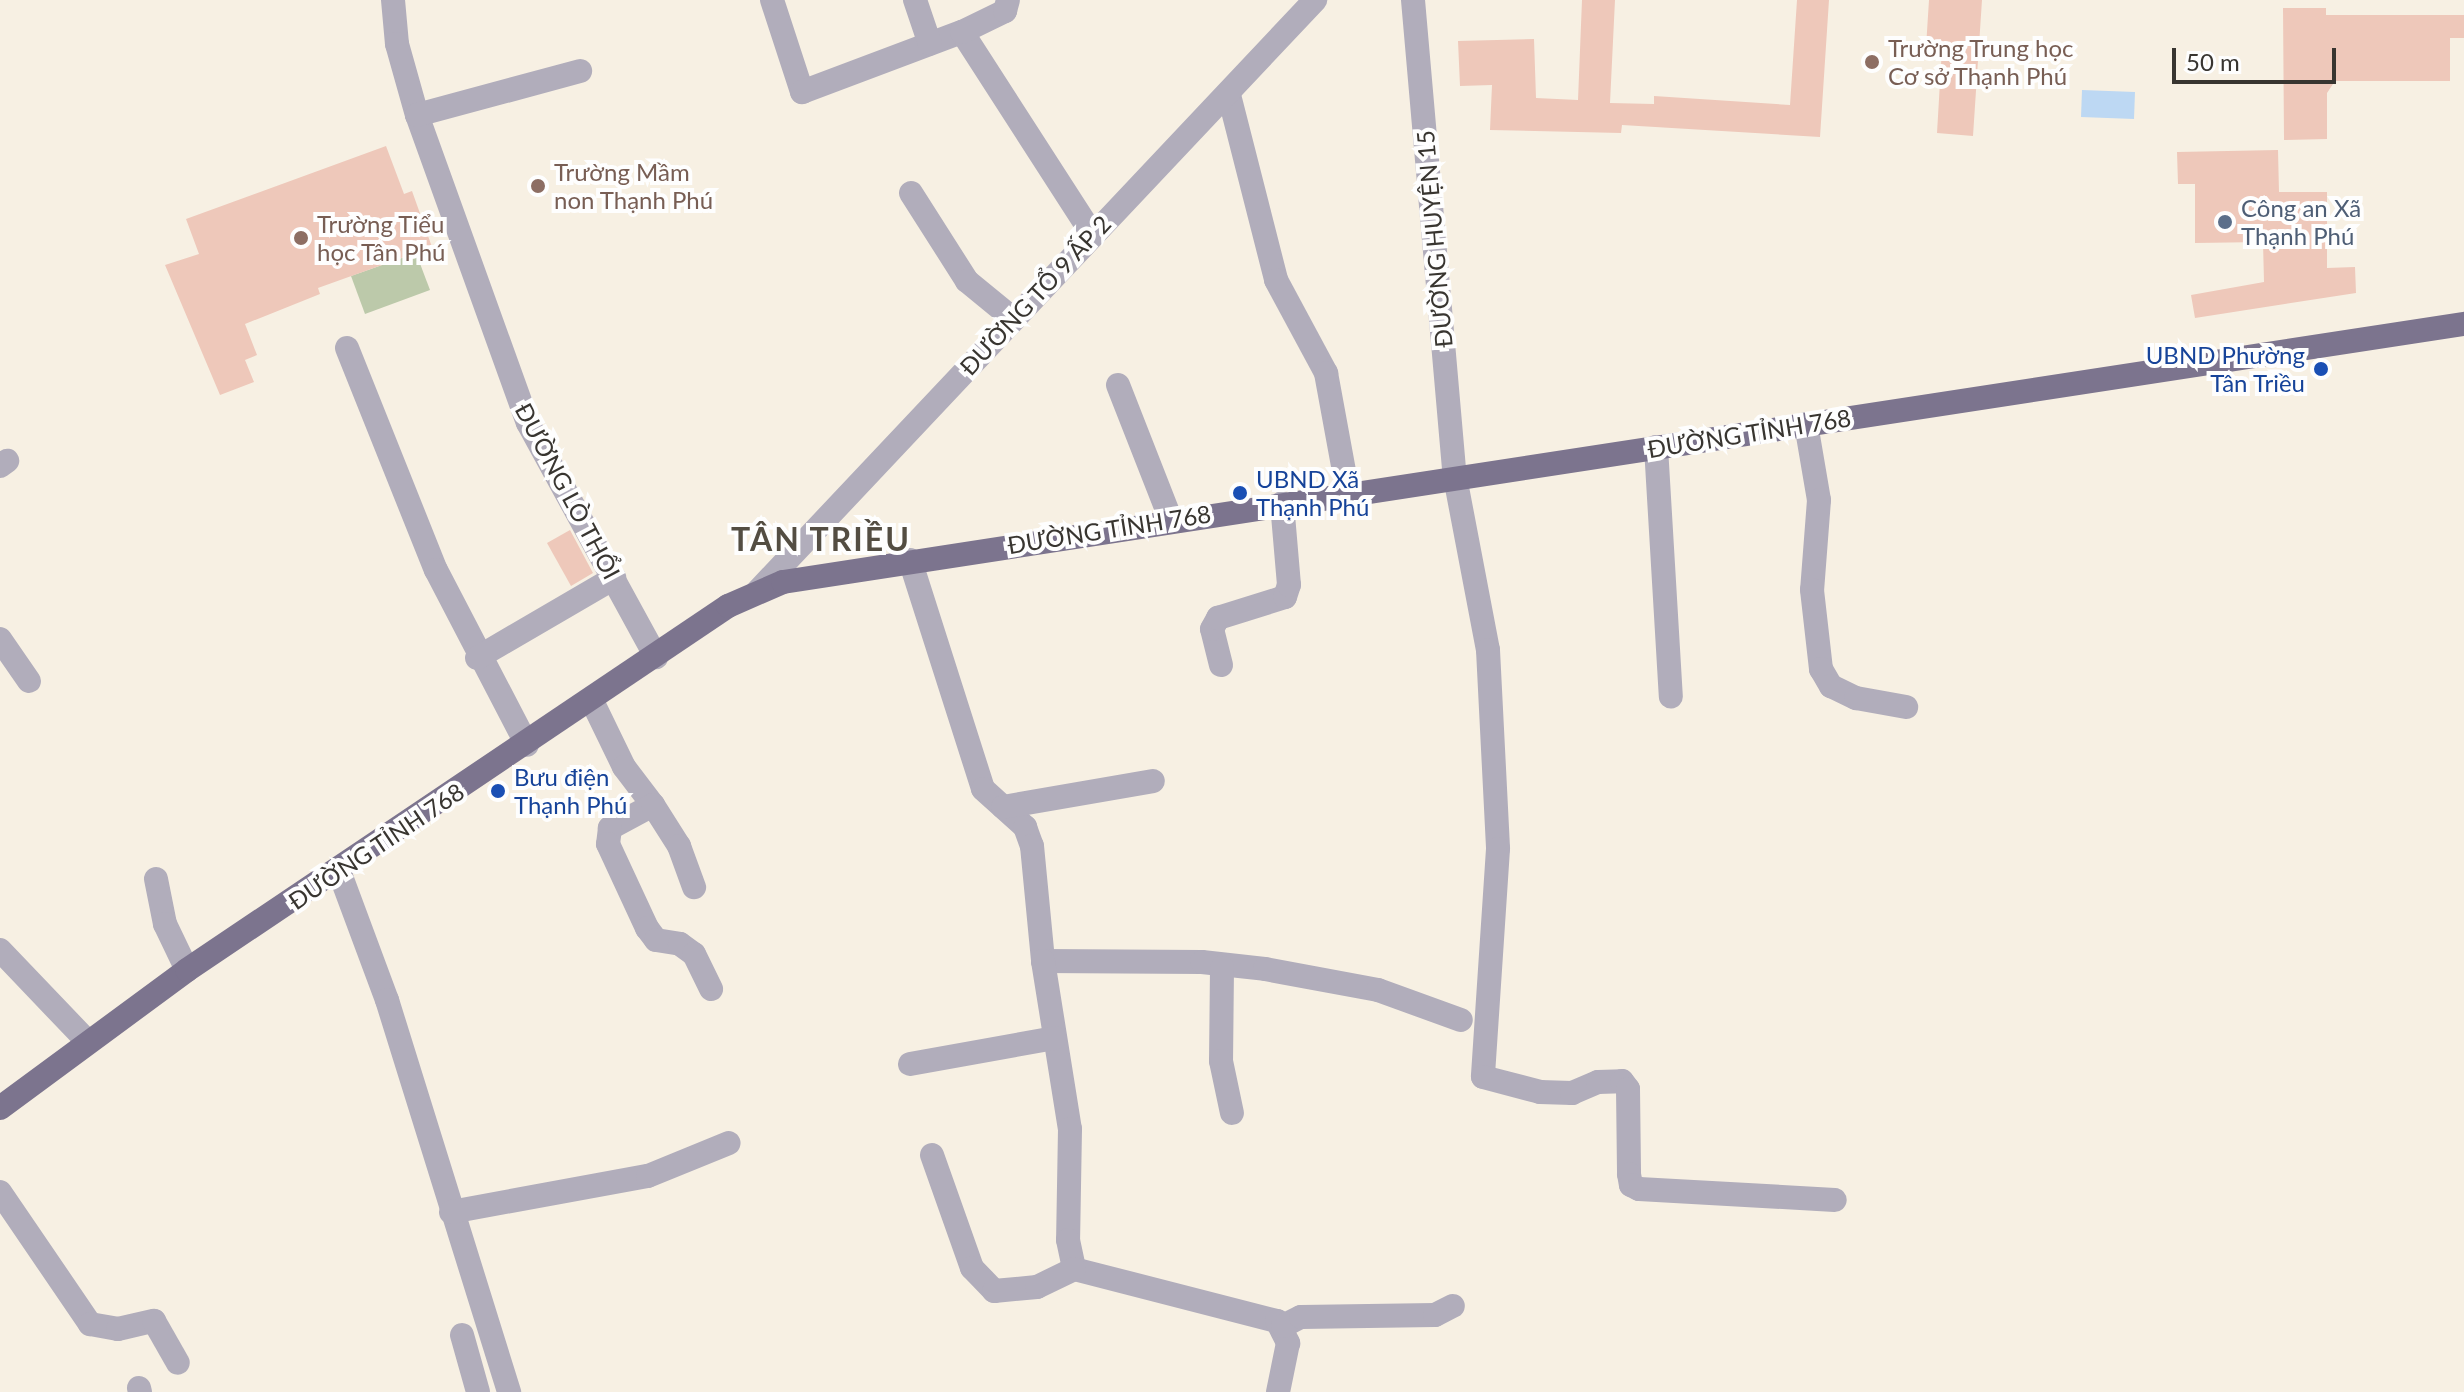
<!DOCTYPE html>
<meta charset="utf-8">
<style>
body{margin:0}
#map{position:relative;width:2464px;height:1392px;overflow:hidden;background:#f7f0e3;font-family:Lato,sans-serif}
div>[style]{position:absolute}
[style*='--x']{left:calc(var(--x)*1px);top:calc(var(--y)*1px);width:calc(var(--w)*1px);rotate:calc(var(--a)*1deg)}
.green>*{inset:0;background:#bcc9aa}
.water>*{inset:0;background:#bdd8f3}
.building>*{inset:0;background:#eec8ba}
.minor>*{height:24px;margin:-12px;padding:0 12px;transform-origin:12px;border-radius:12px;background:#b1adbb}
.major>*{height:24px;margin:-12px;padding:0 12px;transform-origin:12px;border-radius:12px;background:#7c748e}
.dots>*{width:22px;height:22px;translate:-50% -50%;box-sizing:border-box;border:4px solid #fefefe;border-radius:50%}
span{translate:-50% -50%;white-space:nowrap;text-align:center;line-height:1.15;-webkit-text-stroke:8px #fefefe;paint-order:stroke}
.education-label{font-size:24px;color:#785e54}
.left{translate:0 -50%;text-align:left}
.service-label{font-size:24px;color:#4e5e75}
.street-label{font-size:24px;color:#383530}
.transit-label{font-size:24px;color:#164399}
.right{translate:-100% -50%;text-align:right}
.district-label{font-size:32px;color:#534d42;font-weight:700;letter-spacing:2px}
.scale{position:absolute;left:2172px;top:48px;width:164px;height:36px;box-sizing:border-box;border:4px solid #383530;border-top:0;padding-left:10px;font-size:24px;line-height:28px;white-space:nowrap;color:#383530;-webkit-text-stroke:6px #fefefe;paint-order:stroke}
</style>
<div id="map">
<div class="green">
<div style="clip-path:polygon(416px 253px,430px 290px,365px 314px,351px 276px)"></div>
</div>
<div class="water">
<div style="clip-path:polygon(2082px 90px,2135px 92px,2134px 119px,2081px 117px)"></div>
</div>
<div class="building">
<div style="clip-path:polygon(1582px 0,1615px 0,1610px 103px,1654px 104px,1654px 96px,1790px 105px,1797px 0,1829px 0,1820px 137px,1622px 125px,1621px 133px,1490px 130px,1492px 85px,1460px 86px,1458px 41px,1534px 39px,1536px 98px,1578px 100px)"></div>
<div style="clip-path:polygon(1929px 0,1982px 0,1973px 136px,1937px 133px,1942px 48px,1926px 47px)"></div>
<div style="clip-path:polygon(2283px 8px,2326px 8px,2326px 15px,2464px 15px,2464px 38px,2450px 38px,2450px 81px,2335px 81px,2327px 93px,2327px 139px,2284px 140px)"></div>
<div style="clip-path:polygon(386px 146px,404px 194px,412px 191px,432px 247px,318px 288px,320px 294px,245px 324px,257px 355px,245px 360px,254px 382px,220px 395px,165px 265px,199px 254px,186px 219px)"></div>
<div style="clip-path:polygon(2278px 150px,2279px 192px,2327px 192px,2327px 268px,2355px 267px,2356px 293px,2195px 318px,2191px 295px,2264px 282px,2263px 242px,2195px 243px,2195px 184px,2178px 184px,2177px 152px)"></div>
<div style="clip-path:polygon(570px 530px,593px 573px,571px 586px,547px 543px)"></div>
</div>
<div class="minor">
<div style="--x:393;--y:0;--w:44;--a:84.8"></div>
<div style="--x:397;--y:44;--w:74;--a:74.3"></div>
<div style="--x:417;--y:115;--w:327;--a:70.2"></div>
<div style="--x:528;--y:423;--w:267;--a:61.3"></div>
<div style="--x:772;--y:0;--w:97;--a:71.9"></div>
<div style="--x:802;--y:92;--w:171;--a:-20.6"></div>
<div style="--x:962;--y:32;--w:240;--a:57.2"></div>
<div style="--x:915;--y:0;--w:46;--a:71.2"></div>
<div style="--x:1413;--y:0;--w:479;--a:85"></div>
<div style="--x:1455;--y:477;--w:176;--a:79.2"></div>
<div style="--x:1488;--y:650;--w:199;--a:87.1"></div>
<div style="--x:1498;--y:849;--w:228;--a:93.8"></div>
<div style="--x:1483;--y:1077;--w:59;--a:14.7"></div>
<div style="--x:1540;--y:1092;--w:32;--a:2"></div>
<div style="--x:1572;--y:1093;--w:28;--a:-23"></div>
<div style="--x:1598;--y:1082;--w:24;--a:-2"></div>
<div style="--x:1622;--y:1081;--w:10;--a:53"></div>
<div style="--x:1628;--y:1089;--w:85;--a:89.3"></div>
<div style="--x:1629;--y:1174;--w:11;--a:80"></div>
<div style="--x:1631;--y:1185;--w:9;--a:27"></div>
<div style="--x:1639;--y:1189;--w:196;--a:3.2"></div>
<div style="--x:962;--y:32;--w:48;--a:-26"></div>
<div style="--x:1005;--y:11;--w:11;--a:-75"></div>
<div style="--x:1229;--y:95;--w:191;--a:75.7"></div>
<div style="--x:1276;--y:280;--w:106;--a:61.7"></div>
<div style="--x:1326;--y:373;--w:122;--a:79.6"></div>
<div style="--x:417;--y:115;--w:169;--a:-15.1"></div>
<div style="--x:911;--y:193;--w:104;--a:57.5"></div>
<div style="--x:967;--y:281;--w:58;--a:39.4"></div>
<div style="--x:347;--y:348;--w:239;--a:68.2"></div>
<div style="--x:436;--y:570;--w:197;--a:62.5"></div>
<div style="--x:1118;--y:385;--w:145;--a:68.6"></div>
<div style="--x:1806;--y:424;--w:77;--a:80.3"></div>
<div style="--x:1819;--y:500;--w:90;--a:94.4"></div>
<div style="--x:1812;--y:590;--w:80;--a:83.5"></div>
<div style="--x:1821;--y:669;--w:20;--a:60"></div>
<div style="--x:1831;--y:686;--w:28;--a:26"></div>
<div style="--x:1856;--y:698;--w:51;--a:10.2"></div>
<div style="--x:1656;--y:447;--w:250;--a:86.6"></div>
<div style="--x:0;--y:466;--w:9;--a:-36"></div>
<div style="--x:910;--y:560;--w:240;--a:72.3"></div>
<div style="--x:983;--y:789;--w:57;--a:42.1"></div>
<div style="--x:1025;--y:827;--w:20;--a:70"></div>
<div style="--x:1032;--y:846;--w:116;--a:84.5"></div>
<div style="--x:1043;--y:961;--w:159;--a:0.4"></div>
<div style="--x:1202;--y:962;--w:63;--a:6.3"></div>
<div style="--x:1265;--y:969;--w:115;--a:10.5"></div>
<div style="--x:1378;--y:990;--w:88;--a:19.9"></div>
<div style="--x:757;--y:592;--w:814;--a:-46.69"></div>
<div style="--x:0;--y:639;--w:51;--a:55.4"></div>
<div style="--x:477;--y:658;--w:159;--a:-30.3"></div>
<div style="--x:1221;--y:665;--w:37;--a:-104"></div>
<div style="--x:1212;--y:629;--w:13;--a:-61"></div>
<div style="--x:1218;--y:618;--w:70;--a:-17.4"></div>
<div style="--x:1285;--y:597;--w:13;--a:-72"></div>
<div style="--x:1289;--y:585;--w:82;--a:-94.9"></div>
<div style="--x:592;--y:701;--w:73;--a:64.1"></div>
<div style="--x:624;--y:767;--w:48;--a:52.7"></div>
<div style="--x:653;--y:805;--w:49;--a:151.9"></div>
<div style="--x:610;--y:828;--w:16;--a:97"></div>
<div style="--x:608;--y:844;--w:93;--a:65.1"></div>
<div style="--x:647;--y:928;--w:15;--a:53"></div>
<div style="--x:656;--y:940;--w:24;--a:9"></div>
<div style="--x:680;--y:944;--w:17;--a:36"></div>
<div style="--x:694;--y:954;--w:39;--a:64"></div>
<div style="--x:653;--y:805;--w:49;--a:57.6"></div>
<div style="--x:679;--y:846;--w:44;--a:69.9"></div>
<div style="--x:1003;--y:807;--w:152;--a:-9.8"></div>
<div style="--x:339;--y:871;--w:138;--a:69.6"></div>
<div style="--x:387;--y:1000;--w:411;--a:72.7"></div>
<div style="--x:156;--y:879;--w:46;--a:78.7"></div>
<div style="--x:165;--y:924;--w:51;--a:64.4"></div>
<div style="--x:0;--y:950;--w:127;--a:46.3"></div>
<div style="--x:1043;--y:961;--w:170;--a:80.9"></div>
<div style="--x:1070;--y:1129;--w:111;--a:91"></div>
<div style="--x:1068;--y:1240;--w:30;--a:78"></div>
<div style="--x:1074;--y:1269;--w:210;--a:14.4"></div>
<div style="--x:1277;--y:1321;--w:25;--a:63"></div>
<div style="--x:1288;--y:1343;--w:50;--a:101.5"></div>
<div style="--x:1222;--y:968;--w:93;--a:90.6"></div>
<div style="--x:1221;--y:1061;--w:53;--a:78.1"></div>
<div style="--x:910;--y:1064;--w:147;--a:-10.2"></div>
<div style="--x:932;--y:1155;--w:120;--a:70.5"></div>
<div style="--x:972;--y:1268;--w:32;--a:46"></div>
<div style="--x:994;--y:1291;--w:43;--a:-5.3"></div>
<div style="--x:1037;--y:1287;--w:41;--a:-25.9"></div>
<div style="--x:0;--y:1192;--w:160;--a:55.7"></div>
<div style="--x:90;--y:1324;--w:28;--a:10"></div>
<div style="--x:118;--y:1329;--w:37;--a:-13"></div>
<div style="--x:154;--y:1321;--w:48;--a:60.3"></div>
<div style="--x:451;--y:1212;--w:200;--a:-10.4"></div>
<div style="--x:648;--y:1176;--w:87;--a:-22.2"></div>
<div style="--x:1283;--y:1326;--w:20;--a:-27"></div>
<div style="--x:1301;--y:1317;--w:134;--a:-0.9"></div>
<div style="--x:1435;--y:1315;--w:20;--a:-27"></div>
<div style="--x:462;--y:1335;--w:59;--a:74.3"></div>
<div style="--x:139;--y:1388;--w:4;--a:76"></div>
</div>
<div class="major">
<div style="--x:0;--y:1108;--w:232;--a:-36.4"></div>
<div style="--x:187;--y:970;--w:652;--a:-33.93"></div>
<div style="--x:728;--y:606;--w:60;--a:-23.6"></div>
<div style="--x:783;--y:582;--w:1701;--a:-8.73"></div>
</div>
<div class="dots">
<div style="left:1872px;top:62px;background:#8d6e63"></div>
<div style="left:538px;top:186px;background:#8d6e63"></div>
<div style="left:2225px;top:222px;background:#5c6f8a"></div>
<div style="left:301px;top:238px;background:#8d6e63"></div>
<div style="left:2321px;top:369px;background:#1a4fb4"></div>
<div style="left:1240px;top:493px;background:#1a4fb4"></div>
<div style="left:498px;top:791px;background:#1a4fb4"></div>
</div>
<div class="education-label">
<span class="left" style="left:1888px;top:62px">Trường Trung học<br>Cơ sở Thạnh Phú</span>
<span class="left" style="left:554px;top:186px">Trường Mầm<br>non Thạnh Phú</span>
<span class="left" style="left:317px;top:238px">Trường Tiểu<br>học Tân Phú</span>
</div>
<div class="service-label">
<span class="left" style="left:2241px;top:222px">Công an Xã<br>Thạnh Phú</span>
</div>
<div class="street-label">
<span style="left:1434px;top:239px;rotate:-95deg">ĐƯỜNG HUYỆN 15</span>
<span style="left:1035px;top:295px;rotate:-47deg">ĐƯỜNG TỔ 9 ẤP 2</span>
<span style="left:1749px;top:433px;rotate:-9deg">ĐƯỜNG TỈNH 768</span>
<span style="left:568px;top:491px;rotate:62deg">ĐƯỜNG LÒ THỔI</span>
<span style="left:1109px;top:529px;rotate:-9deg">ĐƯỜNG TỈNH 768</span>
<span style="left:376px;top:846px;rotate:-34deg">ĐƯỜNG TỈNH 768</span>
</div>
<div class="transit-label">
<span class="right" style="left:2305px;top:369px">UBND Phường<br>Tân Triều</span>
<span class="left" style="left:1256px;top:493px">UBND Xã<br>Thạnh Phú</span>
<span class="left" style="left:514px;top:791px">Bưu điện<br>Thạnh Phú</span>
</div>
<div class="district-label">
<span style="left:821px;top:539px">TÂN TRIỀU</span>
</div>
<div class="scale">50 m</div>
</div>
